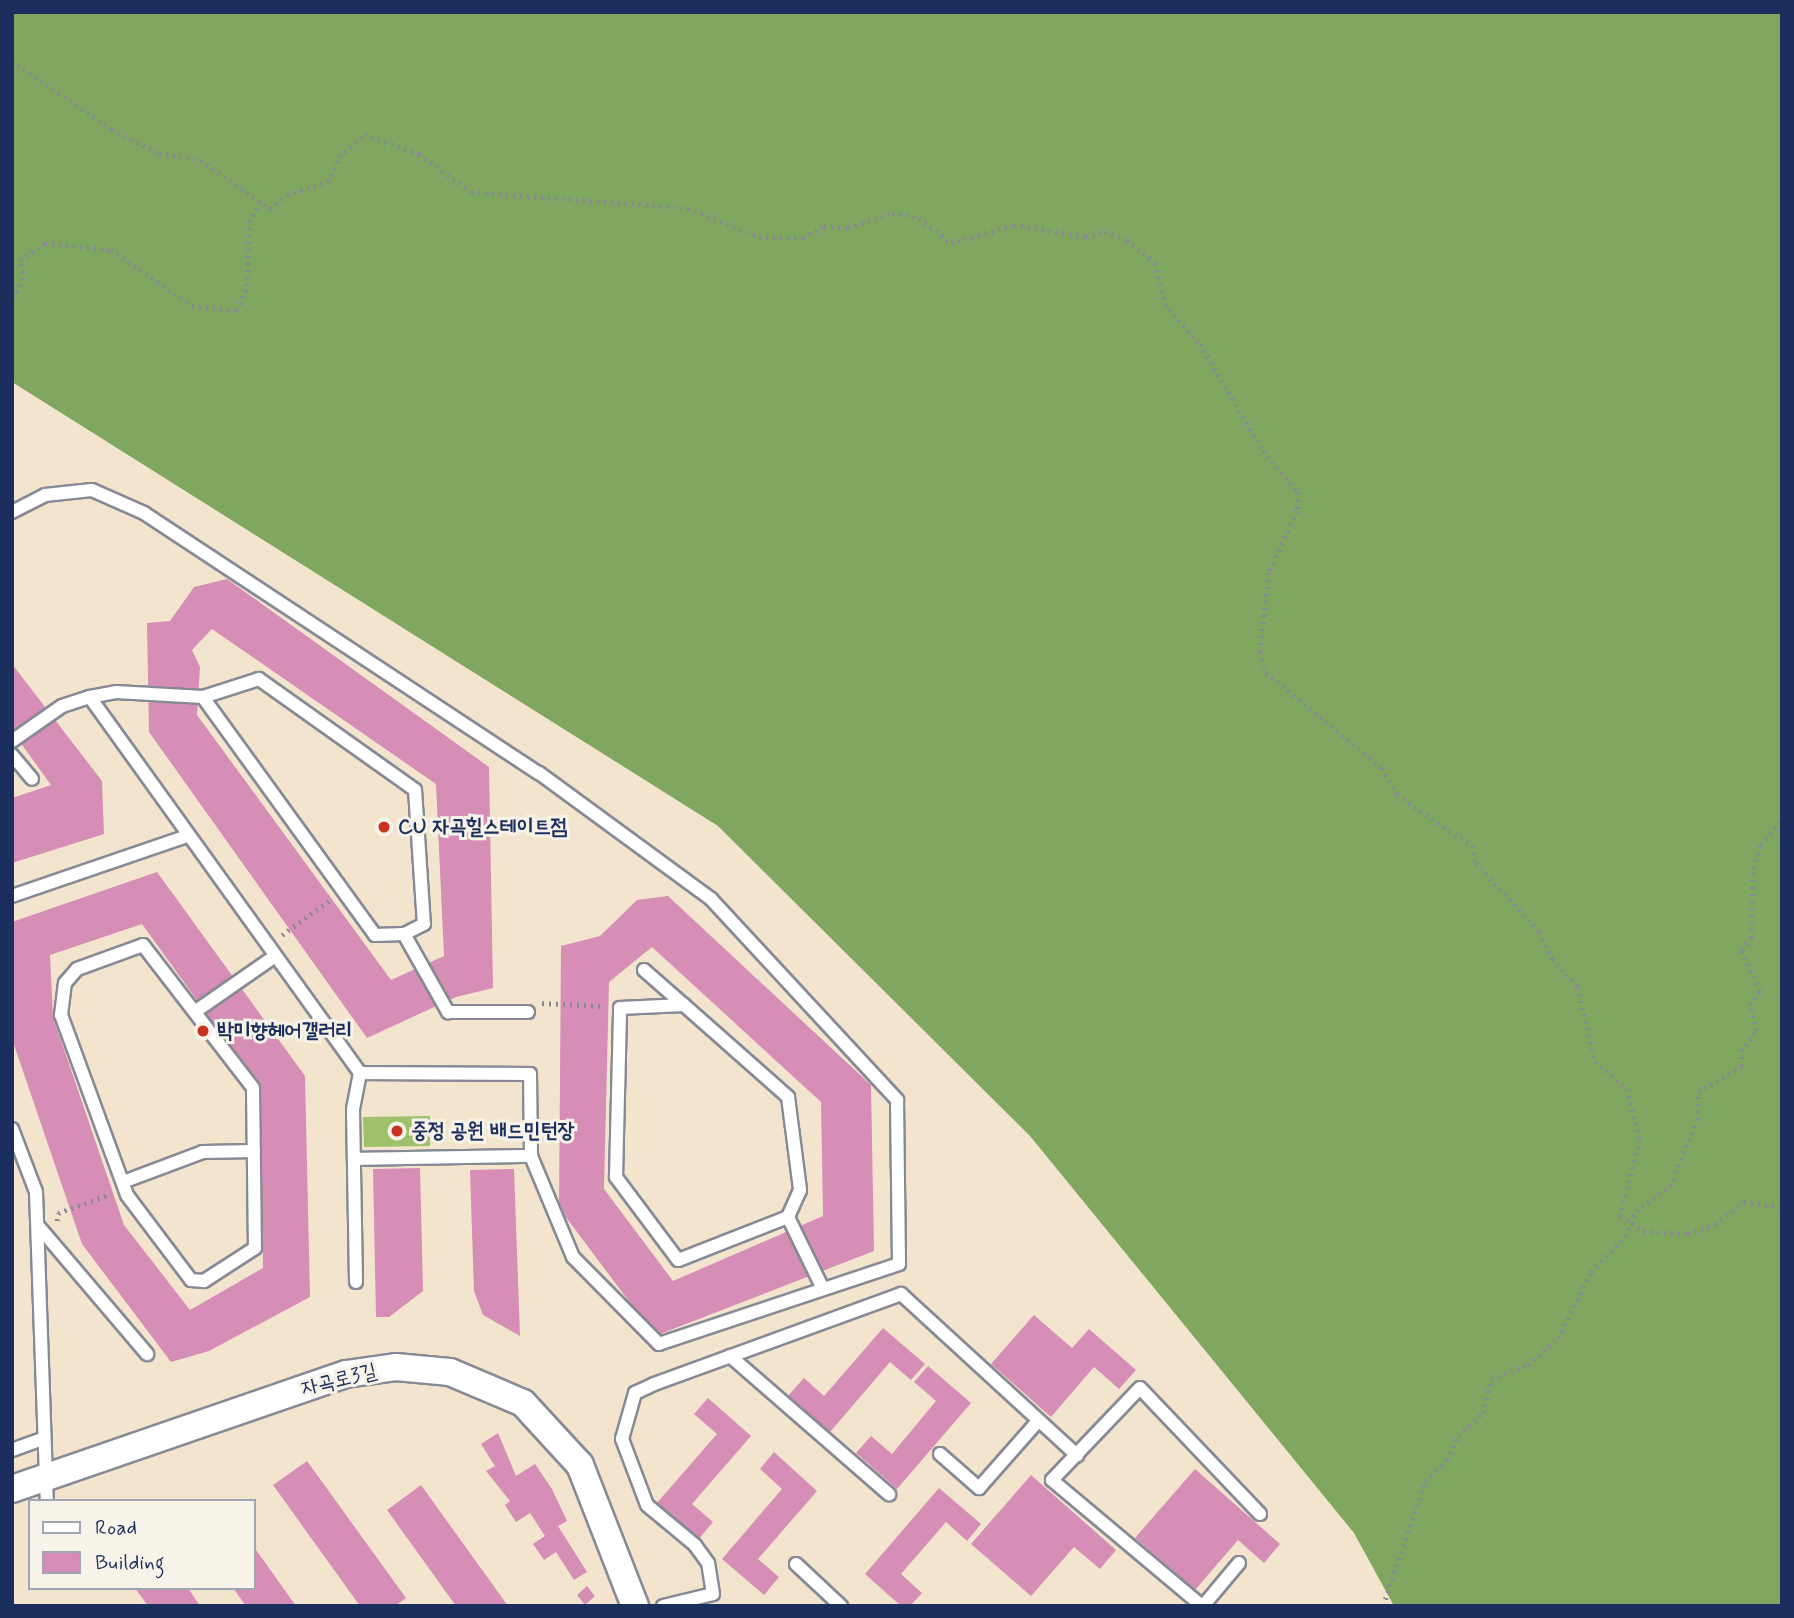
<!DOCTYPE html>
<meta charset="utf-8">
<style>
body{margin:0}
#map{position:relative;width:1794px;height:1618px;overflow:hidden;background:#f3e5cd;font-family:Mynerve,"Poor Story",sans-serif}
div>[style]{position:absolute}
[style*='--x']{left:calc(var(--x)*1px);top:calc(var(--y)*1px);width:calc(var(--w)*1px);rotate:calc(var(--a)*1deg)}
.green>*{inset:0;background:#9fc16b}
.forest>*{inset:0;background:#7fa75f}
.building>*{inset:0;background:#d68db6}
.path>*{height:4.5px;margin-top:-2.25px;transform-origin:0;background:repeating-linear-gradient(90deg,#878a96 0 2px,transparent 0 7px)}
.roads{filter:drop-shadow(2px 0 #878a96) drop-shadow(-2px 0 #878a96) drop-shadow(0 2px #878a96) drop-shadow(0 -2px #878a96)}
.lane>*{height:12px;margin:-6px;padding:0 6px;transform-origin:6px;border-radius:6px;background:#fff}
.street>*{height:26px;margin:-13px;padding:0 13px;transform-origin:13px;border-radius:13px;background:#fff}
.dots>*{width:19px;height:19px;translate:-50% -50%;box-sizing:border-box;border:4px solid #f7f3e8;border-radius:50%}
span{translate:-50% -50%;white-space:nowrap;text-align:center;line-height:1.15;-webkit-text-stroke:6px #f7f3e8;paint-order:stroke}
.poi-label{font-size:21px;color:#1b2f5e;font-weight:700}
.left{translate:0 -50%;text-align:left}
.street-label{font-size:21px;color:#1b2f5e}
.frame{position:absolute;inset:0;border:14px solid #1b2f5e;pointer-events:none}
.legend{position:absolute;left:28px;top:1499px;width:228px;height:91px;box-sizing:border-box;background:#f7f3e8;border:2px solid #9fa5b1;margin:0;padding:9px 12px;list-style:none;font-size:21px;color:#1b2f5e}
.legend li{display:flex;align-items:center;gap:14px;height:35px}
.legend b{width:35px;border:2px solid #9fa5b1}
</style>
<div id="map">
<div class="green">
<div style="clip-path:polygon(430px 1116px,430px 1146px,364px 1147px,363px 1117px)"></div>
</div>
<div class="forest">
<div style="clip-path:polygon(12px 12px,1782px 12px,1782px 1606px,1394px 1606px,1354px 1533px,1030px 1136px,718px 826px,12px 382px)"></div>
</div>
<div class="building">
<div style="clip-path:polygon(evenodd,227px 579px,489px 767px,493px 988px,456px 997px,367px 1038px,149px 732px,147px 623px,170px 621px,194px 587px,227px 579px,212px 629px,436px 784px,444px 956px,391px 980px,197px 715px,200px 667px,192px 650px,212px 629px)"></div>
<div style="clip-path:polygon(12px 664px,102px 781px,104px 834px,12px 863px,12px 798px,51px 785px,12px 731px)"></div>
<div style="clip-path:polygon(evenodd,157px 872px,305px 1076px,310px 1297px,209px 1351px,171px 1362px,82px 1244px,12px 1039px,12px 922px,157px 872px,142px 924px,261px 1089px,263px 1268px,190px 1310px,124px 1225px,53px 1017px,50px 955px,142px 924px)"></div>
<div style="clip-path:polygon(evenodd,668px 896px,871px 1085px,874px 1251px,655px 1336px,559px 1208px,561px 946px,600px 936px,637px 900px,668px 896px,652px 947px,821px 1102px,823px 1216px,673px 1281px,604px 1189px,609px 982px,652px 947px)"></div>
<div style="clip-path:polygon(420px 1168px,423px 1291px,389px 1317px,376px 1317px,373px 1169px)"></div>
<div style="clip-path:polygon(514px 1169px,520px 1336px,483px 1315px,474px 1291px,470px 1170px)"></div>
<div style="clip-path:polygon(1034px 1315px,1072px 1348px,1089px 1329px,1136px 1370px,1119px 1389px,1094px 1367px,1051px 1417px,991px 1364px)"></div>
<div style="clip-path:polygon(883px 1328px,925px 1364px,911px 1380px,890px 1362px,830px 1432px,788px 1396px,804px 1378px,824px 1396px)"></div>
<div style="clip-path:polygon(928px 1366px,971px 1403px,897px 1489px,856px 1453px,871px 1436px,892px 1454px,936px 1401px,914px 1382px)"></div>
<div style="clip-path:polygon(708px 1398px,751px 1436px,692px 1504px,713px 1522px,698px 1540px,656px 1504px,717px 1434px,694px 1414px)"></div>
<div style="clip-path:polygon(498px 1433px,516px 1476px,535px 1464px,552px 1489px,567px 1521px,558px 1526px,587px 1572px,574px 1580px,556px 1552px,544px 1560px,533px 1544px,545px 1536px,530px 1513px,516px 1522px,505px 1505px,510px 1501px,486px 1471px,495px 1466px,481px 1444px)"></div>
<div style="clip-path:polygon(774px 1452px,817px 1491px,758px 1559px,779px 1577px,764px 1595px,722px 1559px,782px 1489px,760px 1469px)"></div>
<div style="clip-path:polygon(307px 1461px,406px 1598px,395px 1606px,360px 1606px,273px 1485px)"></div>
<div style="clip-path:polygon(1195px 1469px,1280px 1544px,1264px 1563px,1238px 1540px,1195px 1590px,1135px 1538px)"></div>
<div style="clip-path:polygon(1031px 1475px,1116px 1550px,1100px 1569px,1074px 1547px,1031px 1596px,971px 1544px)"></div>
<div style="clip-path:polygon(421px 1485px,508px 1606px,456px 1606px,387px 1510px)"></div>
<div style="clip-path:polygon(939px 1488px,981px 1524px,967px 1541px,946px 1522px,901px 1574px,922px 1593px,910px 1606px,901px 1606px,865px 1574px)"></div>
<div style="clip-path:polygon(254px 1547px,296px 1606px,246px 1606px,233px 1588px,254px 1588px)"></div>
<div style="clip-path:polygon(587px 1586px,595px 1596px,585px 1605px,577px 1595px)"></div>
<div style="clip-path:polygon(135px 1588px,188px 1588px,200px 1606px,148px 1606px)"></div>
</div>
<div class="path">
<div style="--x:12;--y:61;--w:121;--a:34.2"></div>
<div style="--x:112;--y:129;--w:53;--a:27.1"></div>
<div style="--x:159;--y:153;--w:43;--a:9.5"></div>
<div style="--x:201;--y:160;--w:85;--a:35.4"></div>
<div style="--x:270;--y:209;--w:22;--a:-39"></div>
<div style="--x:287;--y:195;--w:43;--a:-17.6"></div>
<div style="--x:328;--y:182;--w:27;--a:-66"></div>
<div style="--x:339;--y:157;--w:35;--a:-41"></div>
<div style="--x:365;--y:134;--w:58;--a:20.3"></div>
<div style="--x:419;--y:154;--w:64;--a:36.2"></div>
<div style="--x:471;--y:192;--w:218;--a:4.2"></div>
<div style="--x:688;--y:208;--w:77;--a:22.2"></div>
<div style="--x:759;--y:237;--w:44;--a:1.3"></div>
<div style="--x:803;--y:238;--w:24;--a:-30"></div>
<div style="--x:824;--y:226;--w:24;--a:5"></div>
<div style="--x:848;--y:228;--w:46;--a:-18.8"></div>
<div style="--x:892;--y:213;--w:27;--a:10"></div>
<div style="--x:919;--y:218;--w:41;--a:38"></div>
<div style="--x:951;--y:243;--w:66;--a:-15.9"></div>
<div style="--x:1014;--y:225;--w:73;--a:9.5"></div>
<div style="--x:1086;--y:237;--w:20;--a:-18"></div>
<div style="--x:1105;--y:231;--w:24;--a:22"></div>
<div style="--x:1127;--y:240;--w:36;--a:39"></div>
<div style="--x:1155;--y:263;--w:42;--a:76.3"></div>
<div style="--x:1165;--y:304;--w:53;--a:48.8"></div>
<div style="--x:1200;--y:344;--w:124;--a:59.5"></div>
<div style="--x:1263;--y:451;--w:55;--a:50.2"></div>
<div style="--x:1298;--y:493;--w:18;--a:93"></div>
<div style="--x:1297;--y:511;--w:68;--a:114.3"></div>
<div style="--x:1269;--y:573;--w:80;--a:96.5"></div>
<div style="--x:1260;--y:652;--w:22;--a:74"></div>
<div style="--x:1266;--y:673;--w:150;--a:39.3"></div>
<div style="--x:1382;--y:768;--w:31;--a:61"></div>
<div style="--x:1397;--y:795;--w:91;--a:34.2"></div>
<div style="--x:1472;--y:846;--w:17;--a:77"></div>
<div style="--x:1476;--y:863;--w:94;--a:47.2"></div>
<div style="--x:1540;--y:932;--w:30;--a:66"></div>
<div style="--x:1552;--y:959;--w:38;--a:47"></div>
<div style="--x:1578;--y:987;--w:77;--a:77.2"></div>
<div style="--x:1595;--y:1062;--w:42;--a:40.2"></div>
<div style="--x:1627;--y:1089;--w:53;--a:75.7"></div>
<div style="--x:1640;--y:1140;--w:79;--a:104.7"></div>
<div style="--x:1620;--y:1216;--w:27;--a:33"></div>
<div style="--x:1643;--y:1231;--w:45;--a:3.8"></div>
<div style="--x:1688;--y:1234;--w:29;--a:-20"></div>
<div style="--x:1715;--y:1224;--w:36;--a:-37"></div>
<div style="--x:1744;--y:1202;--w:38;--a:7"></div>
<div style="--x:12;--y:298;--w:21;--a:-59"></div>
<div style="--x:23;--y:280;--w:20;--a:-99"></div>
<div style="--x:20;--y:260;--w:30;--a:-34"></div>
<div style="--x:45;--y:243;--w:66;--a:6.1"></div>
<div style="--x:111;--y:250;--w:98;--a:34.7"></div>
<div style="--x:192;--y:306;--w:45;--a:6.3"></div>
<div style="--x:237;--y:311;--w:27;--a:-68"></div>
<div style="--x:247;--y:286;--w:64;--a:-88.2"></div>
<div style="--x:249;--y:222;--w:23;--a:-61"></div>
<div style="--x:282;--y:935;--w:58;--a:-35.9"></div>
<div style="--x:542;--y:1003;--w:61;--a:2.8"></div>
<div style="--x:57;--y:1221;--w:8;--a:-83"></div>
<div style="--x:58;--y:1213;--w:56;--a:-19.7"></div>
<div style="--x:1383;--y:1606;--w:132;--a:-71.4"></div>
<div style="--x:1425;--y:1481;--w:30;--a:-44"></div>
<div style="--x:1447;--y:1460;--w:27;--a:-66"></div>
<div style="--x:1458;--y:1435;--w:33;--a:-41"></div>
<div style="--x:1483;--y:1413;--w:35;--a:-77"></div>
<div style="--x:1491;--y:1379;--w:40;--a:-21"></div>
<div style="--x:1528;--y:1365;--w:40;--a:-42"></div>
<div style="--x:1558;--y:1338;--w:74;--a:-63.4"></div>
<div style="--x:1591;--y:1272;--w:50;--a:-46.6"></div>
<div style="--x:1625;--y:1236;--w:27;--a:-66"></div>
<div style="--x:1636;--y:1211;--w:42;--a:-36.3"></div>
<div style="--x:1670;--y:1186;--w:71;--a:-67.8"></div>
<div style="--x:1697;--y:1120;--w:28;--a:-88"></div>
<div style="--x:1698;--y:1092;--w:51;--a:-30.6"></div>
<div style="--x:1742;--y:1066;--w:15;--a:-94"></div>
<div style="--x:1741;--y:1051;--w:25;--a:-53"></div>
<div style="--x:1756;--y:1031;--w:27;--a:-103"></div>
<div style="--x:1750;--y:1005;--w:17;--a:-54"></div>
<div style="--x:1760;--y:991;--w:45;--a:-114.9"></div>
<div style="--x:1741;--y:950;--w:16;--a:-50"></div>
<div style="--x:1751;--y:938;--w:70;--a:-88.4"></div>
<div style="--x:1753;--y:868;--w:24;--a:-71"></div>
<div style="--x:1761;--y:845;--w:33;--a:-50"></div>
</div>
<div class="roads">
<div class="lane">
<div style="--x:12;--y:512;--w:37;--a:-27"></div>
<div style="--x:45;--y:495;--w:47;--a:-6.1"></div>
<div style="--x:92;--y:490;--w:57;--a:23.9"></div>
<div style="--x:144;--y:513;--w:473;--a:33.4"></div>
<div style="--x:539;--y:773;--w:213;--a:36.2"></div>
<div style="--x:711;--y:899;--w:274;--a:47.2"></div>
<div style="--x:897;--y:1100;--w:164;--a:89.3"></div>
<div style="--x:899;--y:1264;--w:253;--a:161.6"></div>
<div style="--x:659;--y:1344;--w:122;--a:-134.7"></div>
<div style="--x:573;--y:1257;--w:109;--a:-112.6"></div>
<div style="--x:531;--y:1156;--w:82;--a:-90.7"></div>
<div style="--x:530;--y:1074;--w:170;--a:-179.7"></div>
<div style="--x:360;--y:1073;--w:463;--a:-125.7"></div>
<div style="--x:12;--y:741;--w:61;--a:-35"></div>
<div style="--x:62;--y:706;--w:29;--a:-18"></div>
<div style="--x:90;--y:697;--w:26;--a:-11"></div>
<div style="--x:116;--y:692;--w:87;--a:3.3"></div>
<div style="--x:203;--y:697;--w:59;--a:-17.8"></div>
<div style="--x:259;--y:679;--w:191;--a:35.4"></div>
<div style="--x:415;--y:790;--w:134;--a:86.2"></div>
<div style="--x:424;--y:924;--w:22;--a:153"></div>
<div style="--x:404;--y:934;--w:29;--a:178"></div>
<div style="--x:375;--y:935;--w:294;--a:-125.9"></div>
<div style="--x:12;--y:755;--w:31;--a:50"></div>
<div style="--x:12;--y:896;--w:185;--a:-18.9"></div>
<div style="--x:404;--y:934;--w:90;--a:60.6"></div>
<div style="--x:448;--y:1012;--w:80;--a:0"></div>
<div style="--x:143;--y:945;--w:180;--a:52.4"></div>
<div style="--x:253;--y:1088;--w:160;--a:89.3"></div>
<div style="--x:255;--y:1248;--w:61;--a:147.1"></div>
<div style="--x:204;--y:1281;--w:13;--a:-176"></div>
<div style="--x:191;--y:1280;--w:106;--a:-127"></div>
<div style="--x:127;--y:1195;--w:192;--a:-110.1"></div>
<div style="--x:61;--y:1015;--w:32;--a:-83"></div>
<div style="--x:65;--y:983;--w:18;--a:-49"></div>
<div style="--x:77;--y:969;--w:70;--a:-20"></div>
<div style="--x:644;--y:970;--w:53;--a:41.2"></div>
<div style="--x:684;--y:1005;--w:139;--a:41.5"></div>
<div style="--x:788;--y:1097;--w:94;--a:82.6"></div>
<div style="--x:800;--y:1190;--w:30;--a:114"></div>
<div style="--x:788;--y:1217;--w:118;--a:158.6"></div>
<div style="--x:678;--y:1260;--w:104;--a:-126.8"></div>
<div style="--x:616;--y:1177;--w:169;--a:-88.6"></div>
<div style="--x:620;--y:1008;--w:64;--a:-2.7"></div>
<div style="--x:196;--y:1011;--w:96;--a:-34.8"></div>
<div style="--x:12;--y:1129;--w:67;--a:69.1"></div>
<div style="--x:36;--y:1192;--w:309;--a:88"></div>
<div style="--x:356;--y:1159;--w:175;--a:-1"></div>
<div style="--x:123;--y:1182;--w:85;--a:-20.6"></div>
<div style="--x:203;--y:1152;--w:51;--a:-1.1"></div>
<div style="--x:788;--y:1217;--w:80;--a:64.1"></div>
<div style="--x:39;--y:1227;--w:167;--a:49.6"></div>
<div style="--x:356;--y:1282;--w:173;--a:-91"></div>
<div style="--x:353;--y:1109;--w:37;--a:-79"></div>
<div style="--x:730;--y:1356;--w:211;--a:41"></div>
<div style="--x:12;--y:1450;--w:30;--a:-20"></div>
<div style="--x:940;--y:1454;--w:52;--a:41.1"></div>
<div style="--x:979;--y:1488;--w:89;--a:-48.6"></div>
<div style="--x:796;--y:1564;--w:62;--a:43"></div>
<div style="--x:663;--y:1606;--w:51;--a:-13.5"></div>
<div style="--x:713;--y:1594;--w:31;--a:-99"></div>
<div style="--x:708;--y:1563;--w:22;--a:-126"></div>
<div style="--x:695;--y:1545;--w:62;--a:-140.2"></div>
<div style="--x:647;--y:1505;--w:71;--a:-110.7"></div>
<div style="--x:622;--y:1439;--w:48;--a:-74.2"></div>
<div style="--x:635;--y:1393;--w:21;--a:-25"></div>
<div style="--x:654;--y:1384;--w:263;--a:-20"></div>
<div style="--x:901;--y:1294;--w:239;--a:42.5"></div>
<div style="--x:1202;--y:1606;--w:196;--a:-140"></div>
<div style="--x:1052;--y:1480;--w:127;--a:-46.3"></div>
<div style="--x:1140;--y:1388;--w:174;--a:46.4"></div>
<div style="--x:1203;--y:1606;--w:56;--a:-50.1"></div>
</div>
<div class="street">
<div style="--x:12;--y:1489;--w:353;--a:-19"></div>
<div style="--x:346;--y:1374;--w:50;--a:-8"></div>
<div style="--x:396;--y:1367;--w:54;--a:5.3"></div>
<div style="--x:450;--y:1372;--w:79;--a:23"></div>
<div style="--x:523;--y:1403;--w:84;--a:47.4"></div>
<div style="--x:580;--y:1465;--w:151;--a:68.7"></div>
</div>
</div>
<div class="dots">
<div style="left:384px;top:827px;background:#c8321e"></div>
<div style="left:203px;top:1031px;background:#c8321e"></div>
<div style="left:397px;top:1131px;background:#c8321e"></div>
</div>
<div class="poi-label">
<span class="left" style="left:398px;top:827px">CU 자곡힐스테이트점</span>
<span class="left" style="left:217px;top:1031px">박미향헤어갤러리</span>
<span class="left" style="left:411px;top:1131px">중정 공원 배드민턴장</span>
</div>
<div class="street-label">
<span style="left:339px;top:1380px;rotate:-14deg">자곡로3길</span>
</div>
<div class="frame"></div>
<ul class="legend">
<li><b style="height:9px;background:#fff"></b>Road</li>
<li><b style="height:19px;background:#d68db6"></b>Building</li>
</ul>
</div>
